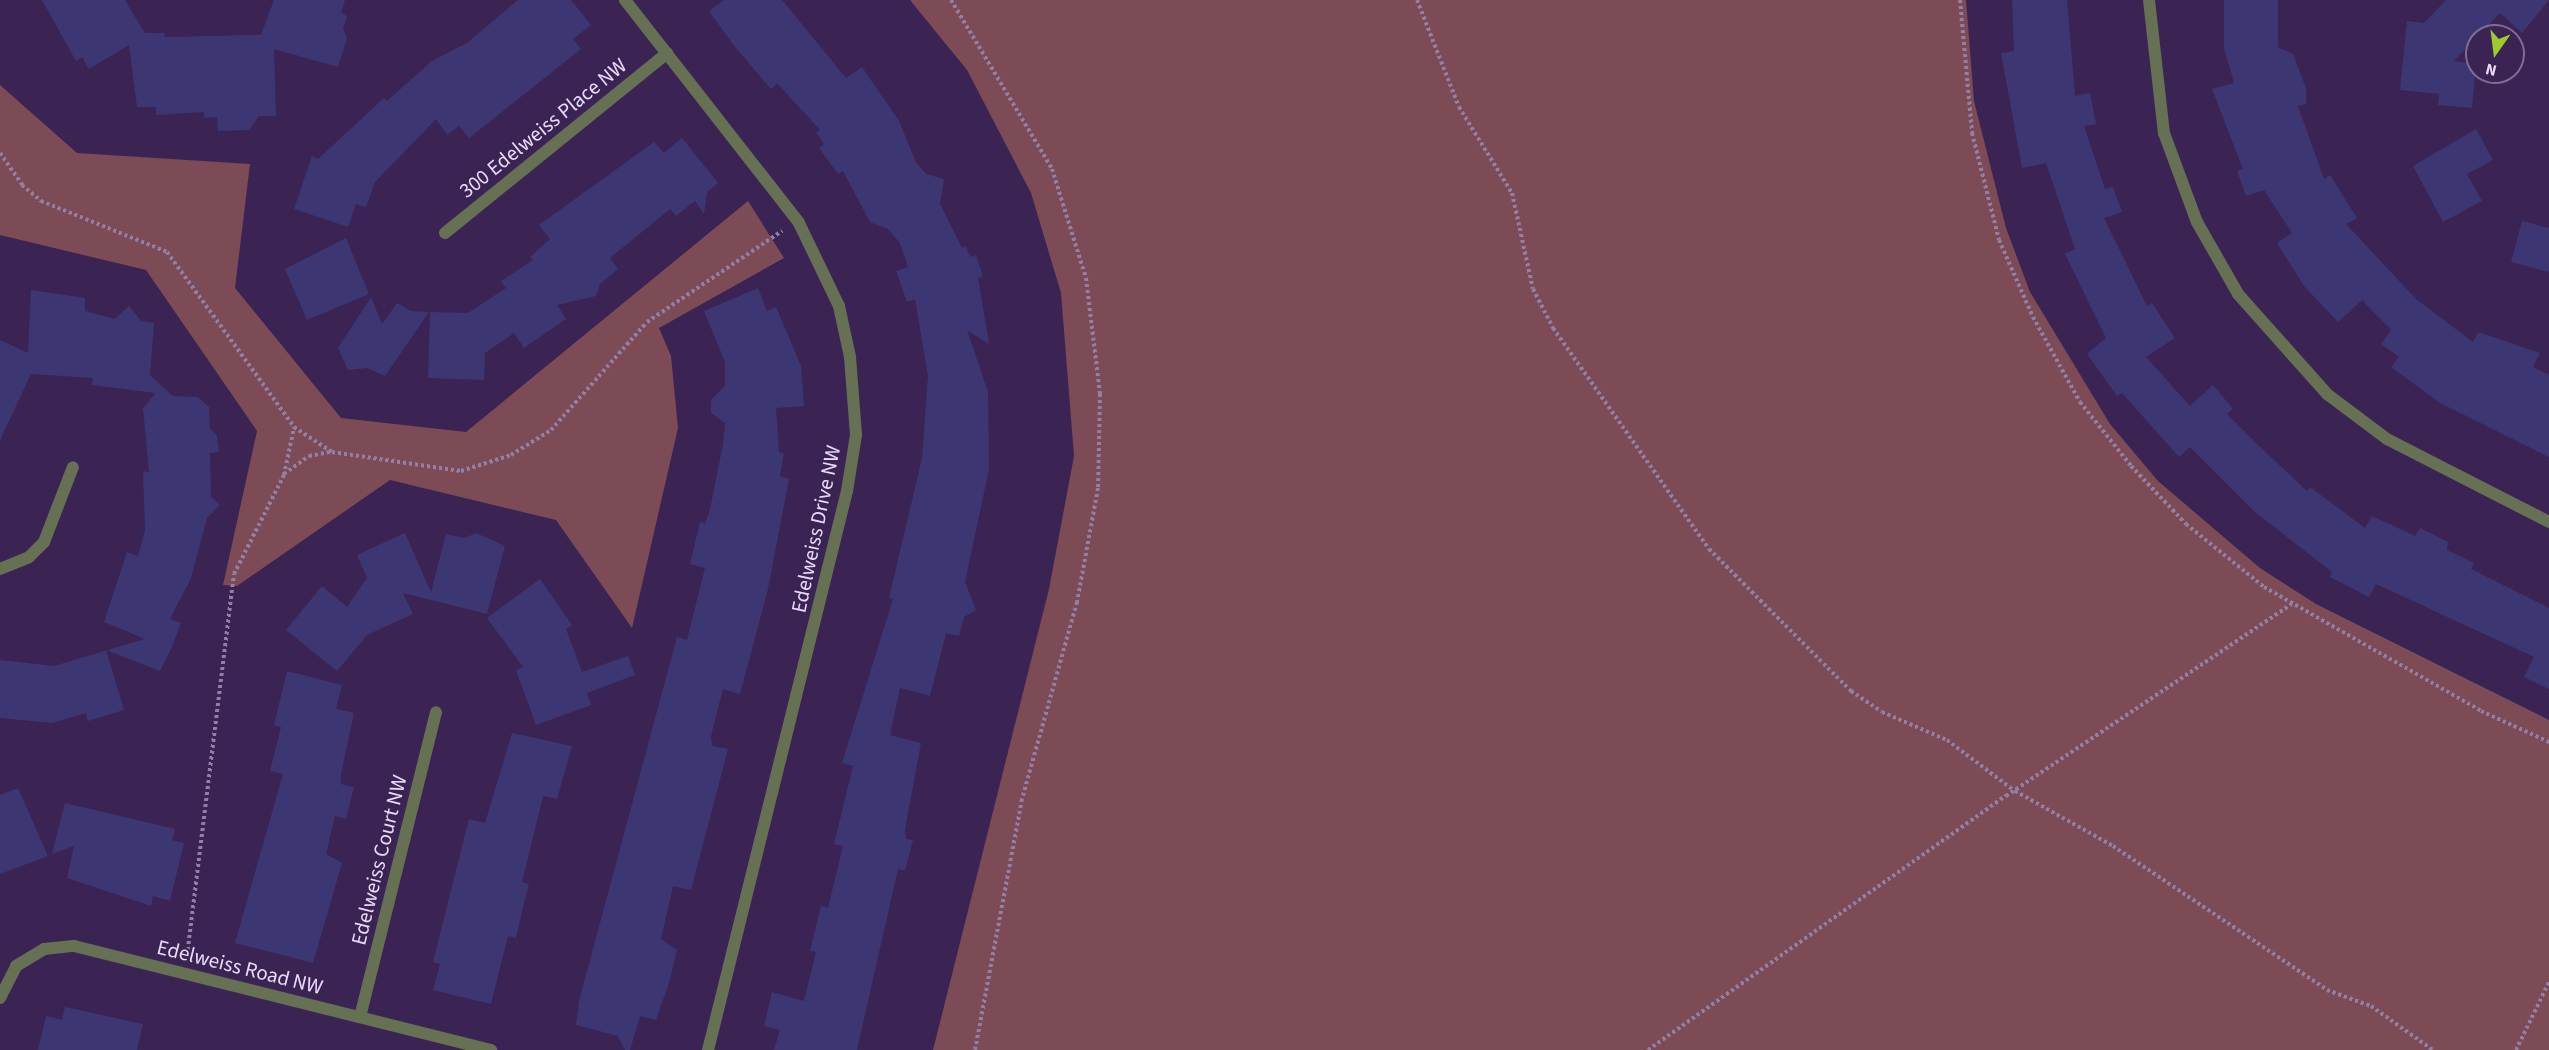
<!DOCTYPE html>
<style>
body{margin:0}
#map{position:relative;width:2549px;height:1050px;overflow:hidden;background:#3b2354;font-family:"Source Sans 3",sans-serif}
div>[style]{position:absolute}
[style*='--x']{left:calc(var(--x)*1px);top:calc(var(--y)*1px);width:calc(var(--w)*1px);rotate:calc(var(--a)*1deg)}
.green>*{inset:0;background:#7c4b56}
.building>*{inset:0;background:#3c3773}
.path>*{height:4px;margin-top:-2px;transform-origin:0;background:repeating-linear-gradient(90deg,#9280a7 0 3px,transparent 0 6px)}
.street>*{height:12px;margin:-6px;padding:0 6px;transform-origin:6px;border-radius:6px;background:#667154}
span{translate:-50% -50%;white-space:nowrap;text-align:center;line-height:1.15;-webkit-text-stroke:4.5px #3b2354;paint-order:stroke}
.street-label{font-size:21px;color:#e8dbfa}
.north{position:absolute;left:2465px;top:24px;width:60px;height:60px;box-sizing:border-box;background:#3b2354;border:2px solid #806d96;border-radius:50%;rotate:194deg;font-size:16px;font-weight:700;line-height:24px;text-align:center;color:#e8dbfa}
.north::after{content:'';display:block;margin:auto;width:21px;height:27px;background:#9eca2e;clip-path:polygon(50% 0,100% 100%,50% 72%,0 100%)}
</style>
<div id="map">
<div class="green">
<div style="clip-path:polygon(910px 0,1966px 0,1974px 101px,2006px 228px,2030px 292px,2110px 424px,2158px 481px,2260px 568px,2316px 604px,2549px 720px,2549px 1050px,933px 1050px,1049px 589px,1074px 456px,1061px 293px,1031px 193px,967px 70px)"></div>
<div style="clip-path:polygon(0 85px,77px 153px,250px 164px,235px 288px,341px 418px,466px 432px,748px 201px,784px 258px,659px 328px,671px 356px,678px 428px,632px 628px,556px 520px,390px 480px,237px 586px,223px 585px,257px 431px,146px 270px,0 235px)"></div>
</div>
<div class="building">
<div style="clip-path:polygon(42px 0,125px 0,145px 33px,165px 33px,164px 37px,261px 35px,274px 0,345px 0,341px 13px,347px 16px,343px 29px,347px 38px,338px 67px,274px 49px,276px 116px,259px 116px,249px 130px,218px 131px,217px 117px,204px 118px,204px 112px,156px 115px,156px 107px,137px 107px,129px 45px,89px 69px,82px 57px,76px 61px)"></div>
<div style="clip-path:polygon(518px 0,571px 0,591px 25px,573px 39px,581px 49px,469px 138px,459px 126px,447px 135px,436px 119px,375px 182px,366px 207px,356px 204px,348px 227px,294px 209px,312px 156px,318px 159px,384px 98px,387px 101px,432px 61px,467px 43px)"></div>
<div style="clip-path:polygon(724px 0,782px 0,846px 78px,862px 67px,899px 121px,916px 162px,926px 174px,944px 179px,940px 204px,962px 248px,966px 246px,970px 257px,976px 255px,983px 276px,978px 278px,989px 344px,967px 330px,988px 392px,989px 469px,965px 582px,976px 610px,964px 617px,959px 636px,946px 633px,930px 696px,900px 688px,890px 735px,921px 743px,905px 829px,906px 839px,913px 840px,905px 871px,898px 869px,857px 1050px,774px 1050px,780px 1030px,764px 1026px,772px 992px,804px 1001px,816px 952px,810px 951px,821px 906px,828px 908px,834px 883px,843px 846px,834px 844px,853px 766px,842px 763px,893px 599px,889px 598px,922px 458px,928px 376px,915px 299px,907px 302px,896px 271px,908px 267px,900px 243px,888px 229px,870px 222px,843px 171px,838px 174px,819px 148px,824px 144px,816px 132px,820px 130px,777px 83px,771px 89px,735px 47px,709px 11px)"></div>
<div style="clip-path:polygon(2012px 0,2067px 0,2075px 96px,2090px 93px,2096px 124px,2084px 126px,2105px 189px,2113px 187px,2122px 212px,2104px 218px,2147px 306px,2152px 303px,2175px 338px,2146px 357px,2190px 406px,2213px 385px,2233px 409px,2227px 414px,2257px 444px,2307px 491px,2310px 487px,2365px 528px,2372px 516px,2415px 536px,2420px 528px,2448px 542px,2447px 550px,2474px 563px,2471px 569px,2549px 608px,2549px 689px,2524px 677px,2534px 657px,2376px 584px,2369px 597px,2330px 577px,2332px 572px,2255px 512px,2190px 447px,2179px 457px,2122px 393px,2117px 396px,2087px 354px,2106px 338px,2065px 254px,2075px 249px,2046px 163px,2022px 168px,2001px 53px,2014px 51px)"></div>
<div style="clip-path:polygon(2224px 0,2278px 0,2278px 47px,2293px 54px,2306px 88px,2306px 104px,2298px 106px,2324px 179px,2330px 175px,2357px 218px,2346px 224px,2416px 299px,2473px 342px,2478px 332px,2540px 353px,2533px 367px,2549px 375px,2549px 457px,2440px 403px,2391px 367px,2399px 357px,2381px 344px,2391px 330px,2362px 300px,2338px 322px,2304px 286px,2277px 243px,2292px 233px,2264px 190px,2246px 196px,2237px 171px,2243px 169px,2212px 89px,2234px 83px,2224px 48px)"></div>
<div style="clip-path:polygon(2446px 0,2549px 0,2522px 33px,2500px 13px,2454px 61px,2476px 64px,2472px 108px,2438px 105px,2439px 94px,2400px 90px,2407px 21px,2424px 23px)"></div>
<div style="clip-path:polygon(2476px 129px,2493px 160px,2467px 174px,2482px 201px,2443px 222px,2413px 166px)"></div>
<div style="clip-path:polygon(682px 138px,718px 183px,707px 192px,704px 214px,695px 201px,676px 216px,670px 209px,610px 258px,618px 269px,600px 284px,596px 296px,557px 305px,566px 319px,524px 348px,514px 333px,485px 353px,484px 380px,428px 378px,430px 312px,468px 313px,506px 288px,501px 281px,533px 260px,530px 257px,550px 239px,539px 225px,654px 142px,664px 153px)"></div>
<div style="clip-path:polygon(2522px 221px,2549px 228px,2549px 272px,2511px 262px)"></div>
<div style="clip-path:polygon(346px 238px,369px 294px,307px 320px,285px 269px)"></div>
<div style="clip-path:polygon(758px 288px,767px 311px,776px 307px,801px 366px,804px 406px,776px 408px,779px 452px,784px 453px,780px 476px,789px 479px,768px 589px,740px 694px,723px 689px,711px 736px,712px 746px,728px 749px,691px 890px,673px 886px,661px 939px,677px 950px,669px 983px,656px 1020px,640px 1016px,630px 1050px,625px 1050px,618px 1036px,576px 1025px,579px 1001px,677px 637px,687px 640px,705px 568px,690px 564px,700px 522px,705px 524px,710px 509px,723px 444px,725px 423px,711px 413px,711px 400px,725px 386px,725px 362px,704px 311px)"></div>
<div style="clip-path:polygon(31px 290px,85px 298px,85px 311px,115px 319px,129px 306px,141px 321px,154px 323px,150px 375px,173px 396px,198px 397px,209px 407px,210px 429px,217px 435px,219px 452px,210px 453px,211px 497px,220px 505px,207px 518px,191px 578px,170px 619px,181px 623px,171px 649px,160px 671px,106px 650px,124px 710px,88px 721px,86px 713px,52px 723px,0 718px,0 660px,54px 666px,145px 639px,104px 622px,127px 552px,138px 556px,145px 530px,143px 471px,149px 472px,143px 408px,156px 393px,92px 385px,93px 378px,31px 374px,0 440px,0 340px,28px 353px)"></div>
<div style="clip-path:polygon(371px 297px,382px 324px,397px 303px,411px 311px,429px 312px,385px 376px,367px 368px,348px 370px,338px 348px)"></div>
<div style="clip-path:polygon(405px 533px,431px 592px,446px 534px,465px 538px,476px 533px,505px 546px,487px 614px,403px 593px,413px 614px,367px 635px,337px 671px,286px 630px,322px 586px,347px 607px,367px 578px,357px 555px)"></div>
<div style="clip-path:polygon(540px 579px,572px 625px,566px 629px,582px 672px,628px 656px,635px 675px,587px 693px,591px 705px,536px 725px,516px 670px,523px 667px,487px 618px)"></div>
<div style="clip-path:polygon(287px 671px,342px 685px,336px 709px,354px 713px,341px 774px,341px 784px,354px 787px,346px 819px,335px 816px,326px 854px,342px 863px,313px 963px,235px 943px,283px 774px,270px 771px,281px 727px,274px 725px)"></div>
<div style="clip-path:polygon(512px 733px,572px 746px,557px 799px,543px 796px,522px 882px,529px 884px,523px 907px,516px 938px,508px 936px,491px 1004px,433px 990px,440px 964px,433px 962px,469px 819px,485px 823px)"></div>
<div style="clip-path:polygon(18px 788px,48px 856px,0 874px,0 795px)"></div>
<div style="clip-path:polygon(65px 803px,175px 829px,172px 840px,184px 843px,170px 901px,153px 896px,151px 906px,67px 878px,74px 846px,52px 854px)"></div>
<div style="clip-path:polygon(65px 1007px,143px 1024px,137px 1050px,38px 1050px,46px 1016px,62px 1020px)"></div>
</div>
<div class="path">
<div style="--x:951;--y:0;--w:197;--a:59.1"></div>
<div style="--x:1052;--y:169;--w:114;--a:72.7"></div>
<div style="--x:1086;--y:278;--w:117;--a:83.1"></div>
<div style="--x:1100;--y:394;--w:94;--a:91.2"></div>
<div style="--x:1098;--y:488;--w:116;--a:100.4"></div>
<div style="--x:1077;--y:602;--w:205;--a:105.6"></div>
<div style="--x:1022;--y:799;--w:255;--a:100.6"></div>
<div style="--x:1417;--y:0;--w:115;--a:68.6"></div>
<div style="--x:1459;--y:107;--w:101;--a:58.4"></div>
<div style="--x:1512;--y:193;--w:98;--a:77.7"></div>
<div style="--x:1533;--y:289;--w:44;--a:62.9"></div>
<div style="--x:1553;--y:328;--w:271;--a:54.8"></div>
<div style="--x:1709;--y:549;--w:201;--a:45"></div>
<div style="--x:1851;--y:691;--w:37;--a:34"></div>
<div style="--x:1882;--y:712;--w:71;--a:23.3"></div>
<div style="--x:1947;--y:740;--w:85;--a:36.9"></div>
<div style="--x:2015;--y:791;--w:112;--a:29.3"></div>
<div style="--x:2113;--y:846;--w:258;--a:33.9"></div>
<div style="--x:2327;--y:990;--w:47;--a:20"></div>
<div style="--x:2371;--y:1006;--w:76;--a:35.4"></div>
<div style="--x:1960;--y:0;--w:134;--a:84.8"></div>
<div style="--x:1972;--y:133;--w:110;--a:75.8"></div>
<div style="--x:1999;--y:240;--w:84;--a:66.2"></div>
<div style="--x:2033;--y:317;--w:97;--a:61.1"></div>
<div style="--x:2080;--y:402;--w:82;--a:51.4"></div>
<div style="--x:2131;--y:466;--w:80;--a:46.5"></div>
<div style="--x:2186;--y:524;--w:100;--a:38.9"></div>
<div style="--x:2264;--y:587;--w:250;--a:29.7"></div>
<div style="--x:2481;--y:711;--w:75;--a:24.5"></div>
<div style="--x:0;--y:153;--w:39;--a:55"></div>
<div style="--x:22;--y:185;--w:25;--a:40"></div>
<div style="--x:41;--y:201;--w:136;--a:22"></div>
<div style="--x:167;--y:252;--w:216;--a:54"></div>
<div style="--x:294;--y:427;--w:45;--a:33.3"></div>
<div style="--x:332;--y:452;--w:130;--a:8.4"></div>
<div style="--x:461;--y:471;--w:52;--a:-17.7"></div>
<div style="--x:511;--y:455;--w:47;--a:-32"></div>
<div style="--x:551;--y:430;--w:144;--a:-48.4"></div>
<div style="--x:647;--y:322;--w:163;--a:-34"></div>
<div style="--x:284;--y:474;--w:31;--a:-36"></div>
<div style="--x:309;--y:456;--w:21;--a:-11"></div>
<div style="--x:187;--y:956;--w:385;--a:-83"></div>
<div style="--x:234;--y:574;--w:111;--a:-63.2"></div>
<div style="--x:284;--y:475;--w:49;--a:-78.2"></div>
<div style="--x:1648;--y:1050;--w:439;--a:-35.4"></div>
<div style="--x:2006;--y:796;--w:344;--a:-33.9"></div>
<div style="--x:2516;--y:1050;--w:76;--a:-64.1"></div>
</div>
<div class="street">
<div style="--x:625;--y:0;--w:283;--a:52"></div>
<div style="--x:799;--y:223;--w:92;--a:64.3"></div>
<div style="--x:839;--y:306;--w:52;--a:77.8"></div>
<div style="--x:850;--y:357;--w:78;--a:85.6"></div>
<div style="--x:856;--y:435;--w:57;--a:99.1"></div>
<div style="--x:847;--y:491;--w:576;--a:103.96"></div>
<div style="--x:2149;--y:0;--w:134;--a:83.6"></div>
<div style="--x:2164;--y:133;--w:95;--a:69.7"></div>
<div style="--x:2197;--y:222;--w:83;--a:60.3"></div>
<div style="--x:2238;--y:294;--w:134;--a:48.3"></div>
<div style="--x:2327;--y:394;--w:75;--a:36.9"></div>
<div style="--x:2387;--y:439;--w:182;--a:27.1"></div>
<div style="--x:445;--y:233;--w:286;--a:-39"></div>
<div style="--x:0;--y:569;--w:31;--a:-22"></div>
<div style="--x:29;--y:557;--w:21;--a:-45"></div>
<div style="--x:44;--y:542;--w:80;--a:-68.9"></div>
<div style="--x:0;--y:998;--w:36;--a:-63"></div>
<div style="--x:16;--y:966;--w:33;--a:-31"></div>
<div style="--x:44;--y:949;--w:30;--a:-6"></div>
<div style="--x:74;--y:946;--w:430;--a:14"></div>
<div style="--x:360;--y:1017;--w:314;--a:-76"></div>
</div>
<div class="street-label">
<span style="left:543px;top:128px;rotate:-39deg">300 Edelweiss Place NW</span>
<span style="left:816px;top:529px;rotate:-78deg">Edelweiss Drive NW</span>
<span style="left:379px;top:860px;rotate:-76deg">Edelweiss Court NW</span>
<span style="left:240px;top:967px;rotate:14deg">Edelweiss Road NW</span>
</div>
<div class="north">N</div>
</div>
